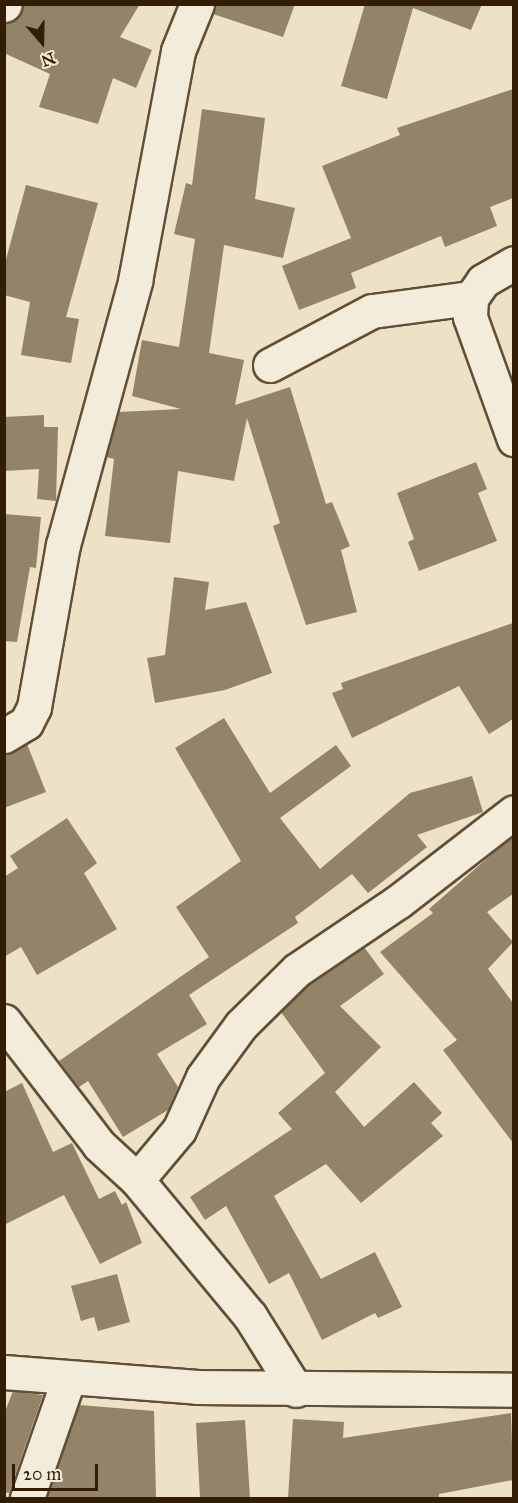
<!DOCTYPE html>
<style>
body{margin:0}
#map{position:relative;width:518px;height:1503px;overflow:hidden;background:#ede1c7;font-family:"IM FELL Great Primer",serif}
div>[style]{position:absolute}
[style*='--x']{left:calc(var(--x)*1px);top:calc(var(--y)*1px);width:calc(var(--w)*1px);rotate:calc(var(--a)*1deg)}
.building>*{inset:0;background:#938369}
.roads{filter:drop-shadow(2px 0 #614f35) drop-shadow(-2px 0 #614f35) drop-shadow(0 2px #614f35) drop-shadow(0 -2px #614f35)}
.minor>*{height:33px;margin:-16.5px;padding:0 16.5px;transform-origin:16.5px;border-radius:16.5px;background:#f3ecdb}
span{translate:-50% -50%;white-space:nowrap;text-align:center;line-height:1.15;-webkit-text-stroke:5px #f3ecdb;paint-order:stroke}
.frame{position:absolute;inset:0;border:6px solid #321e04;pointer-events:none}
.north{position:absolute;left:12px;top:12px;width:60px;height:60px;-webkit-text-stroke:4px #f3ecdb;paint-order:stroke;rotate:160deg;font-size:16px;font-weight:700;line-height:24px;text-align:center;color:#321e04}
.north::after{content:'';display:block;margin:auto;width:21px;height:27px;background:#321e04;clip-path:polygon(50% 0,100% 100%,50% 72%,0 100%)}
.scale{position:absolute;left:12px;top:1464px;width:86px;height:27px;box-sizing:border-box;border:3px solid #321e04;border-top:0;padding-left:8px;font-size:18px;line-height:21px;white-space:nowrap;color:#321e04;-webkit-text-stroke:4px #f3ecdb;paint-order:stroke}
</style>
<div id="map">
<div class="building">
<div style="clip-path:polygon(23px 4px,140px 4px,120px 37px,152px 50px,136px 88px,113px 78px,98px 124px,39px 107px,50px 74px,4px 53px,4px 23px,17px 18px)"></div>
<div style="clip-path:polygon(215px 4px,295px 4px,283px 37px,213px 14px)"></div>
<div style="clip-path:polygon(365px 4px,482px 4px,471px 30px,413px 8px,387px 99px,341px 86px)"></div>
<div style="clip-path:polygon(513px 89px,513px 198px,490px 207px,497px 226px,445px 247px,441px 236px,351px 273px,356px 288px,299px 310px,282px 266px,351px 238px,322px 166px,400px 135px,397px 128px)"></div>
<div style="clip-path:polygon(202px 109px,265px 118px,255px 199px,295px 208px,283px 258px,224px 245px,209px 353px,244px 360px,235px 405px,290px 387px,326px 504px,332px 502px,350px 546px,341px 550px,357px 612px,306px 625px,273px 526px,280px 523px,247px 418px,234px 481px,178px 471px,170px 543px,105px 536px,114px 459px,106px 457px,119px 412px,181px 409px,132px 396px,142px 340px,179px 347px,195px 239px,174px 234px,186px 183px,192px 185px)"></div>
<div style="clip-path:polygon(26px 185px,98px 203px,66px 317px,79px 319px,71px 363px,21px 355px,30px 302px,4px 295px,4px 267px)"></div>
<div style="clip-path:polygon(44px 415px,44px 427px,58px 427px,56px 501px,37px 499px,39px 469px,4px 471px,4px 417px)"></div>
<div style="clip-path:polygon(476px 462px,487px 489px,478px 493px,497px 541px,419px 571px,408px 542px,414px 539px,397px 493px)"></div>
<div style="clip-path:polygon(4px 514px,41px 517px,36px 568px,30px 567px,17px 642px,4px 641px)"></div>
<div style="clip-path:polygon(174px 577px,209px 582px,205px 610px,246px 602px,272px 673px,225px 690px,155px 703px,147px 658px,165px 655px)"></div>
<div style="clip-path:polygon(513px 623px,513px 719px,489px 734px,459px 686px,352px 738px,332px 693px,343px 689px,341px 683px)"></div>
<div style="clip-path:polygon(224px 718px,270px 793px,336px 745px,351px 766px,280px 818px,320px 869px,410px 793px,472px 776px,483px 812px,417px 835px,427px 847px,368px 893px,352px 874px,295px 917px,298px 923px,189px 995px,207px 1024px,157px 1054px,178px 1087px,168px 1110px,123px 1137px,88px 1081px,79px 1087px,59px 1061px,209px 957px,176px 907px,241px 861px,175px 748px)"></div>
<div style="clip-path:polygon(27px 744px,46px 792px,4px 808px,4px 755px)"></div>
<div style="clip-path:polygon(67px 818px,97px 863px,84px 873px,117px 929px,37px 975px,21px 947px,4px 957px,4px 877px,18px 868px,10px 856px)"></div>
<div style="clip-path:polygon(513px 836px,513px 894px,487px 912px,513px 942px,488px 969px,513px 1003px,513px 1143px,443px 1050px,457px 1040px,380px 952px,433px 913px,429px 909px)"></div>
<div style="clip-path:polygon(364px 947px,384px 974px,340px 1006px,381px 1047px,335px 1092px,364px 1127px,414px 1082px,442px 1113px,431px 1123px,443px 1136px,361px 1203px,326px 1164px,274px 1196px,321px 1279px,375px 1252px,402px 1307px,378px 1318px,375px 1313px,322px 1340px,289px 1273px,269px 1284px,226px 1206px,205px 1220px,190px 1197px,292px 1129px,278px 1113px,325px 1073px,281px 1012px,309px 985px)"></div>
<div style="clip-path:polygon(22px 1083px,53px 1152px,72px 1143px,99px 1199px,115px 1191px,122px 1205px,126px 1202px,142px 1243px,100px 1264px,64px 1195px,4px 1225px,4px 1092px)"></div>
<div style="clip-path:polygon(117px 1274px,130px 1322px,98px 1331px,94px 1317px,81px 1321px,71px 1286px)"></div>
<div style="clip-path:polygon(13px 1391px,43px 1395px,9px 1493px,4px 1492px,4px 1414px)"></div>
<div style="clip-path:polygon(79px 1405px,154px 1411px,156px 1498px,47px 1497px)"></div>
<div style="clip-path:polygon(511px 1413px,513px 1480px,439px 1494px,439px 1498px,288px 1498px,293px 1419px,344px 1422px,343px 1438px)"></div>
<div style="clip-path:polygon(245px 1420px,250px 1498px,200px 1498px,196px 1423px)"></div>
</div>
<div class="roads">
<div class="minor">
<div style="--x:4;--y:5;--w:1;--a:-45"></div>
<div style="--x:514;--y:263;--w:36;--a:150"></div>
<div style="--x:483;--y:281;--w:21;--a:125"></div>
<div style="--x:471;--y:298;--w:19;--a:93"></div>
<div style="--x:470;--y:317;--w:130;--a:70.2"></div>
<div style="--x:270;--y:365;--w:115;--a:-27.9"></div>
<div style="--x:372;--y:311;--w:100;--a:-7.5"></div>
<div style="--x:4;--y:736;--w:26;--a:-31"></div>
<div style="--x:26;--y:723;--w:18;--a:-63"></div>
<div style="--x:34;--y:707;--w:165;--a:-79.9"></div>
<div style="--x:63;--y:545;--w:274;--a:-74.7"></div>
<div style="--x:135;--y:281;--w:234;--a:-79.4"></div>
<div style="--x:178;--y:51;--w:51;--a:-68"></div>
<div style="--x:4;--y:1021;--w:156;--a:52.5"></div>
<div style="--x:99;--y:1145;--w:52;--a:42.6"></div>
<div style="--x:137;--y:1180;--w:177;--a:50.3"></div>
<div style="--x:250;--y:1316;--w:87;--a:58.1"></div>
<div style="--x:137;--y:1180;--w:65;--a:-50"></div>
<div style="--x:179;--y:1130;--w:58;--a:-65.6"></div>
<div style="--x:203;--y:1077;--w:64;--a:-53.8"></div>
<div style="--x:241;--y:1025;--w:78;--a:-44.5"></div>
<div style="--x:297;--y:970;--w:123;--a:-34.1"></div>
<div style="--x:399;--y:901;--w:145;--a:-37.7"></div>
<div style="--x:4;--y:1372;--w:194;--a:4.4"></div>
<div style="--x:197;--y:1387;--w:317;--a:0.5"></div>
<div style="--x:27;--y:1498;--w:125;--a:-70.8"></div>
</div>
</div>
<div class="frame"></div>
<div class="north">N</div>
<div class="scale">20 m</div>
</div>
